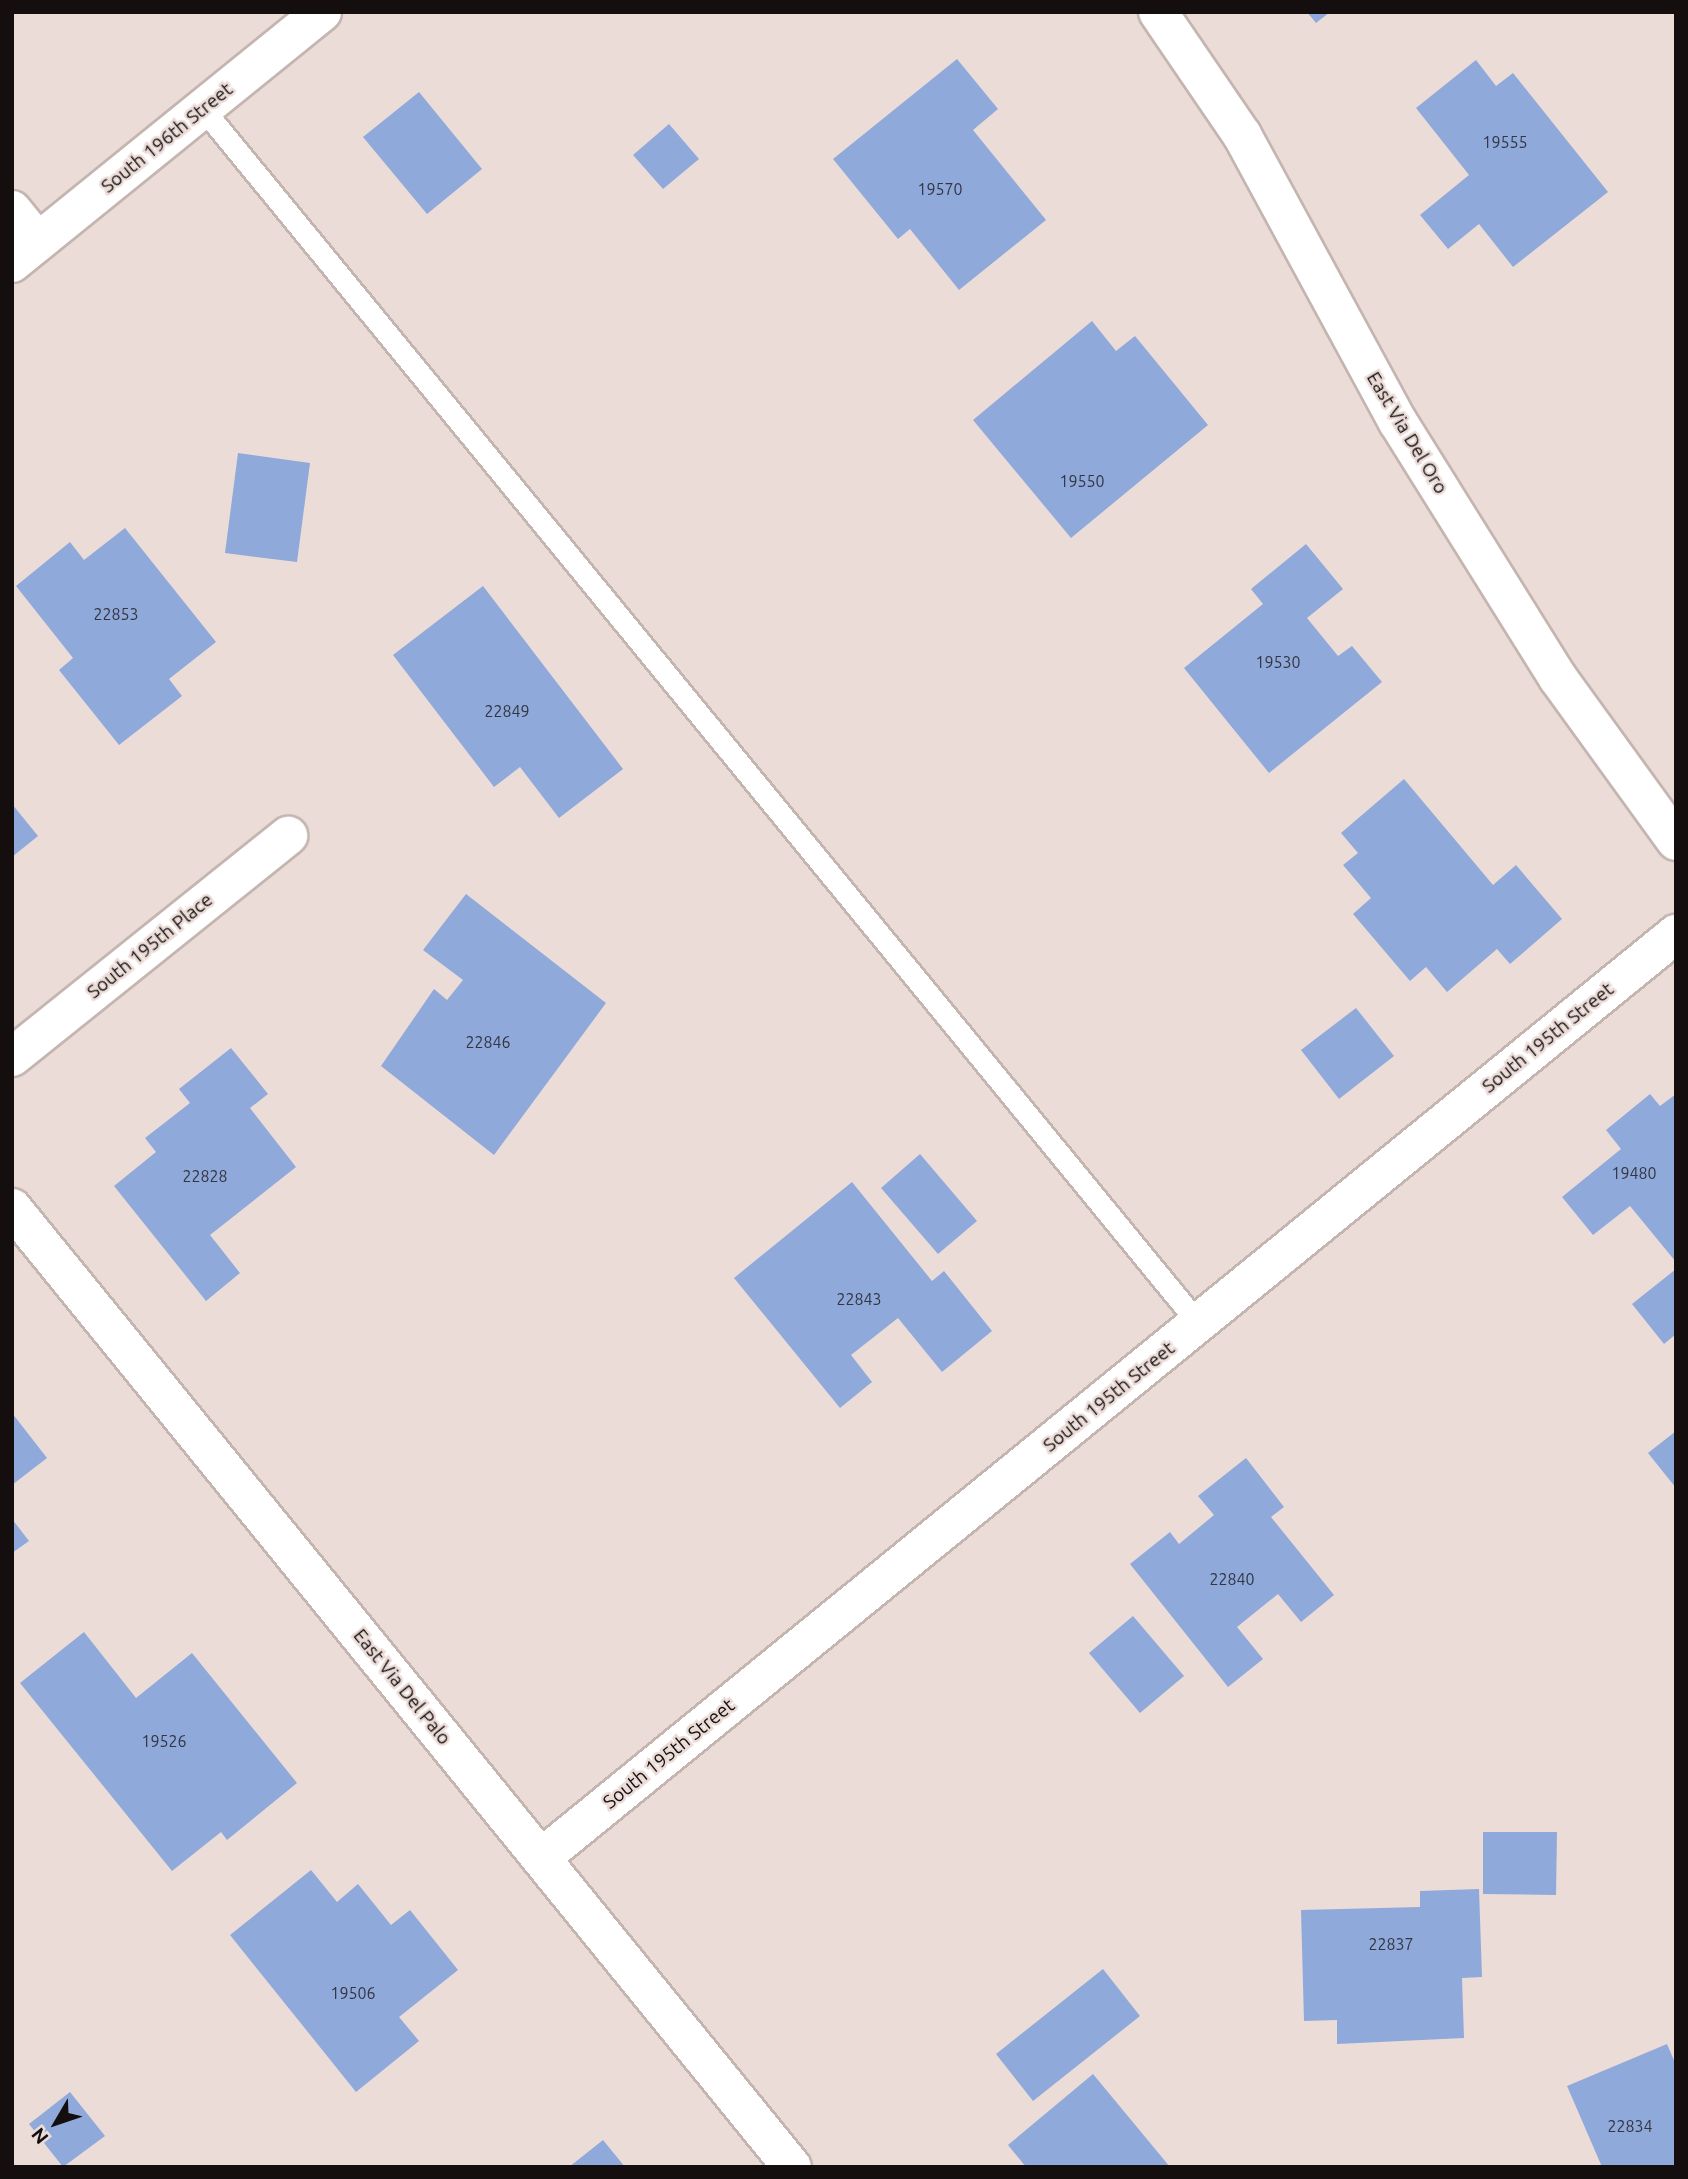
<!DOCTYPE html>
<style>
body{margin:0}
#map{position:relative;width:1688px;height:2179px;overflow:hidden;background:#ebdcd8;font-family:Ubuntu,sans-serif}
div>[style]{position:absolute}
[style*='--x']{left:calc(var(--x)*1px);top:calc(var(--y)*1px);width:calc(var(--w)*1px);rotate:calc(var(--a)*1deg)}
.building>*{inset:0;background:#8fa9db}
.roads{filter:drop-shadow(2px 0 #c4b5b1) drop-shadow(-2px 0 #c4b5b1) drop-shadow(0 2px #c4b5b1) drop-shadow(0 -2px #c4b5b1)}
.lane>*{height:21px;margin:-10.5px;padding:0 10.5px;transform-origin:10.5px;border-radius:10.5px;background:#fff}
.street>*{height:38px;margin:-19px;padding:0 19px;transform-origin:19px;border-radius:19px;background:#fff}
span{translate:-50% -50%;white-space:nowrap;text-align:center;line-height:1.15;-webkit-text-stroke:5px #ebdcd8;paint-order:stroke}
.number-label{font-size:16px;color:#333641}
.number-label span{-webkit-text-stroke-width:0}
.street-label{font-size:19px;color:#140f0e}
.frame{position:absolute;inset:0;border:14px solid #140f0e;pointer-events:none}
.north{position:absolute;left:21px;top:2088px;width:70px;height:70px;-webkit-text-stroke:5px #ebdcd8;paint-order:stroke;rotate:231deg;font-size:19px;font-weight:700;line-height:28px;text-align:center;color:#140f0e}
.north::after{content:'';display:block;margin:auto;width:24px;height:32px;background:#140f0e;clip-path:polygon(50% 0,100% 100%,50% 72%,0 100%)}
</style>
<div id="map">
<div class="building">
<div style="clip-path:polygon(1307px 12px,1330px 12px,1316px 23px)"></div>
<div style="clip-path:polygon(957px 59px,998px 109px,973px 130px,1046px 220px,959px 290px,910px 229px,898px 239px,833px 159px)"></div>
<div style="clip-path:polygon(1476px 60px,1496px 86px,1513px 73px,1608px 192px,1513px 267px,1479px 224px,1448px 249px,1420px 215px,1469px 175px,1416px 108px)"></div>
<div style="clip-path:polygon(419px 92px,482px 169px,427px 214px,363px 137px)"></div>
<div style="clip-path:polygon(669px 124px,699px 159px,663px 189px,633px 155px)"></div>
<div style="clip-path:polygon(1092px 321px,1116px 351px,1135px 336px,1208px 425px,1071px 538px,973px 420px)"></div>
<div style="clip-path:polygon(238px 453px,310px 463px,297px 562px,225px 553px)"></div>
<div style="clip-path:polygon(125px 528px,216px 642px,169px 679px,182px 696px,119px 745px,59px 670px,73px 658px,16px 586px,70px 542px,84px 560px)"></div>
<div style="clip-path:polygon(1306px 544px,1343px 589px,1307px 618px,1338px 656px,1352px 646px,1382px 682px,1269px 773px,1184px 668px,1263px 604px,1251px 589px)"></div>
<div style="clip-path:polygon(483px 586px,623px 769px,559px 818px,520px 767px,494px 787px,393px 655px)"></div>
<div style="clip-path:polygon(1404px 779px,1493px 885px,1516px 865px,1562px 919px,1510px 964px,1497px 949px,1447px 992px,1426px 967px,1410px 981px,1353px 914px,1371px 898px,1343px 865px,1358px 853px,1341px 833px)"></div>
<div style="clip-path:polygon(12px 804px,38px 836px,12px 857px)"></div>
<div style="clip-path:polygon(466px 894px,606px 1003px,494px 1155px,381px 1066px,434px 989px,447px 1000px,463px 980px,423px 950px)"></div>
<div style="clip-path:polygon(1356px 1008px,1394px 1056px,1339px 1099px,1301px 1050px)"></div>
<div style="clip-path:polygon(231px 1048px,268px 1094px,250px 1108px,296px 1167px,210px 1235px,240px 1273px,206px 1301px,114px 1186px,156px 1152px,145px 1138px,190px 1103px,179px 1089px)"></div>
<div style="clip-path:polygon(1650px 1094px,1660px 1106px,1676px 1094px,1676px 1262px,1630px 1206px,1593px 1235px,1562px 1197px,1621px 1149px,1606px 1130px)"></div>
<div style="clip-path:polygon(920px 1154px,977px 1221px,938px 1254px,881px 1188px)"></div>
<div style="clip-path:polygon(852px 1182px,932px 1281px,944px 1271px,992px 1331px,942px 1372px,898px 1318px,851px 1355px,872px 1382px,840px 1408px,734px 1278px)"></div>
<div style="clip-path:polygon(1676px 1269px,1676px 1334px,1664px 1344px,1632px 1304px)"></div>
<div style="clip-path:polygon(12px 1413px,47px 1458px,12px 1485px)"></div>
<div style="clip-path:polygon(1676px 1431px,1676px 1488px,1648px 1453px)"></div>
<div style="clip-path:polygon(1246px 1458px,1284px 1507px,1271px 1517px,1334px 1595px,1301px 1622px,1278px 1594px,1237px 1627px,1263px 1659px,1228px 1687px,1130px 1564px,1170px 1532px,1179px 1544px,1214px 1515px,1198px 1496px)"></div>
<div style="clip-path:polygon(12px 1519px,29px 1541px,12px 1553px)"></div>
<div style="clip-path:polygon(1133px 1616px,1184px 1676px,1140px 1713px,1089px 1653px)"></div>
<div style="clip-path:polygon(84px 1632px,136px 1698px,192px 1653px,297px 1783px,227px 1840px,221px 1832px,172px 1871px,20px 1683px)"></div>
<div style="clip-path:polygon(1483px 1832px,1557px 1832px,1556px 1895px,1483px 1894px)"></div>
<div style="clip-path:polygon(311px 1870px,337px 1902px,358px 1884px,391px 1925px,410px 1910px,458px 1970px,399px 2017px,419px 2041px,356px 2092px,230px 1935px)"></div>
<div style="clip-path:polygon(1479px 1889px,1482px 1977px,1462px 1978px,1464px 2038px,1337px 2044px,1337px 2020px,1304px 2021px,1301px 1910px,1420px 1907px,1420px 1891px)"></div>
<div style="clip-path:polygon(1103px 1969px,1140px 2016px,1033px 2101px,996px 2054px)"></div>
<div style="clip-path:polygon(1667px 2044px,1676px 2065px,1676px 2167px,1602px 2167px,1567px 2086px)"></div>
<div style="clip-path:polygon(1093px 2074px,1170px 2167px,1026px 2167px,1008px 2145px)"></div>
<div style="clip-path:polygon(70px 2092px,105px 2136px,63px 2167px,29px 2124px)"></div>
<div style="clip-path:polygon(603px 2140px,625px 2167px,569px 2167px)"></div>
</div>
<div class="roads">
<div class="lane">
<div style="--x:203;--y:109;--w:1571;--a:50.66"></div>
</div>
<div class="street">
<div style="--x:1158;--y:12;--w:149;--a:55.7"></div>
<div style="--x:1242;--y:135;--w:327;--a:61.5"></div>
<div style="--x:1398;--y:422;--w:302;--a:58"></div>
<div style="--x:1558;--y:678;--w:201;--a:54.1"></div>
<div style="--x:12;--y:210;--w:41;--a:50.9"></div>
<div style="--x:12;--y:263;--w:399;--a:-39"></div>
<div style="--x:12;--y:1057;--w:354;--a:-38.7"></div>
<div style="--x:12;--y:1208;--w:1236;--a:50.88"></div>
<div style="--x:541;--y:1858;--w:1464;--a:-39.15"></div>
</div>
</div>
<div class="number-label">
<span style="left:1505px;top:142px">19555</span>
<span style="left:940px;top:189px">19570</span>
<span style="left:1082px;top:481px">19550</span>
<span style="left:116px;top:614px">22853</span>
<span style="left:1278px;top:662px">19530</span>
<span style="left:507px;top:711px">22849</span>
<span style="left:488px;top:1042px">22846</span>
<span style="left:1634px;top:1173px">19480</span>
<span style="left:205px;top:1176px">22828</span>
<span style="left:859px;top:1299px">22843</span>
<span style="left:1232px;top:1579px">22840</span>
<span style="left:164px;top:1741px">19526</span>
<span style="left:1391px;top:1944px">22837</span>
<span style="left:353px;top:1993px">19506</span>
<span style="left:1630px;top:2126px">22834</span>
</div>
<div class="street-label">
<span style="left:167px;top:138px;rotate:-39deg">South 196th Street</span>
<span style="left:1407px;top:433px;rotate:59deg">East Via Del Oro</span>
<span style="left:150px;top:946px;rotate:-39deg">South 195th Place</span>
<span style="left:1548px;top:1038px;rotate:-39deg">South 195th Street</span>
<span style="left:1109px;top:1397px;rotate:-39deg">South 195th Street</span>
<span style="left:402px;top:1687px;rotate:51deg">East Via Del Palo</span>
<span style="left:669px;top:1754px;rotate:-39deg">South 195th Street</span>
</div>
<div class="frame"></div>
<div class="north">N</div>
</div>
